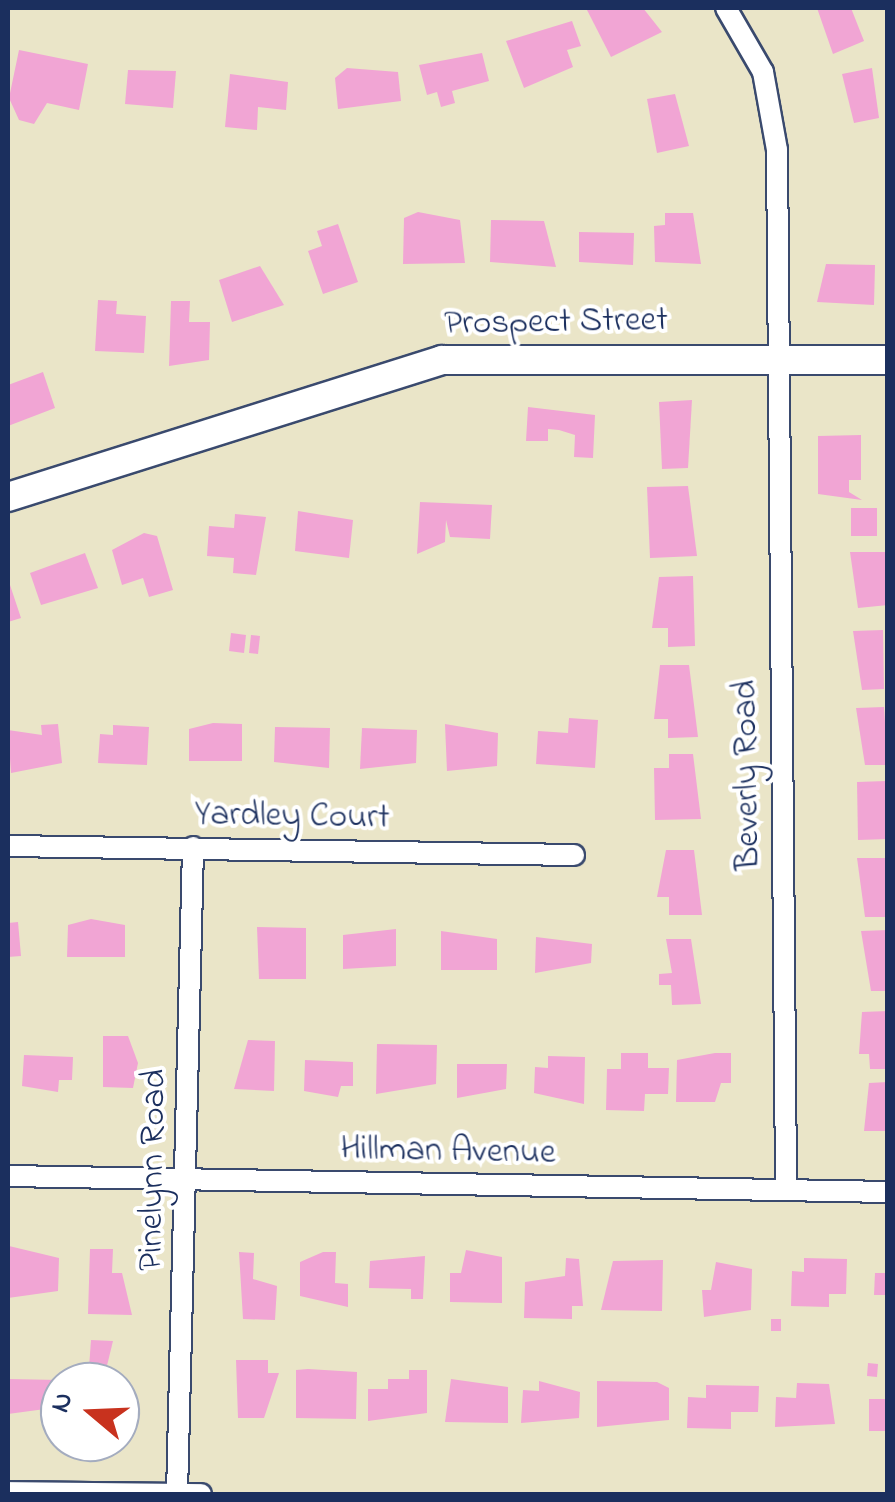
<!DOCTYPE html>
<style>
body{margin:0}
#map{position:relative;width:895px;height:1502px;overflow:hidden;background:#eae5c8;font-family:"Indie Flower",sans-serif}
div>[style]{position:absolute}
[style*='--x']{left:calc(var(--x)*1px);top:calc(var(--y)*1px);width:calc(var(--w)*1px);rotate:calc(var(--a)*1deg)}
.building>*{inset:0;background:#f1a5d4}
.roads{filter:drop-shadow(2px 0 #3a4a6e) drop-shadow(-2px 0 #3a4a6e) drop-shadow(0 2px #3a4a6e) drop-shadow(0 -2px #3a4a6e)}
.street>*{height:20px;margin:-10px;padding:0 10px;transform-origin:10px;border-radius:10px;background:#fff}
.secondary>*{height:28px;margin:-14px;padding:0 14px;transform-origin:14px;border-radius:14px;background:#fff}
span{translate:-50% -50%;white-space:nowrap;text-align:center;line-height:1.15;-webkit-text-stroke:8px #fff;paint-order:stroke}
.street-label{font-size:35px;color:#1b2f5e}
.frame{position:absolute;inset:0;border:10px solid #1b2f5e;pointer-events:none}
.north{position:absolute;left:40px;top:1362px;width:100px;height:100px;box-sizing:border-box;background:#fff;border:2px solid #a4acbf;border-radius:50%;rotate:289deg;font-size:28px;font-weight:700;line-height:40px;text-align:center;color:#1b2f5e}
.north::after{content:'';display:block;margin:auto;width:35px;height:45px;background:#c8321e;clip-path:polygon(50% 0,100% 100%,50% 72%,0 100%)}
</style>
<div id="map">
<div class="building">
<div style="clip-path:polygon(586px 8px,643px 8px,662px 32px,611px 57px)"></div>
<div style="clip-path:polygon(817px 8px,851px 8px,864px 41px,833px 54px)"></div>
<div style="clip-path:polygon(572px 21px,581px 46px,567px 50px,573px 67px,524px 88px,506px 41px)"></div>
<div style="clip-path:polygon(19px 50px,88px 64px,79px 110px,47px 103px,34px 124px,19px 120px,9px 98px)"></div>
<div style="clip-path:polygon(482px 53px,489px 81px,452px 91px,455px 103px,441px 107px,437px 92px,427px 95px,419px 65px)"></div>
<div style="clip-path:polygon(347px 68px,398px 72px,401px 101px,338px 109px,335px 78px)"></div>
<div style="clip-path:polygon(872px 68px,879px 118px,854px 123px,842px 74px)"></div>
<div style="clip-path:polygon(128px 70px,176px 71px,173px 108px,125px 104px)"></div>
<div style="clip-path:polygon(230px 74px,288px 82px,286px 110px,258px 107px,257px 130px,225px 127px)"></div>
<div style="clip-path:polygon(675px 94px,689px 146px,657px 153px,647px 99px)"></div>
<div style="clip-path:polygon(418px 212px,460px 220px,465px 263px,403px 264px,404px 218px)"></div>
<div style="clip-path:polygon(665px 213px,693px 213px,701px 264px,655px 262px,654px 226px,665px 225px)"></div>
<div style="clip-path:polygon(491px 220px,544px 221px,556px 267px,490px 262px)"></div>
<div style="clip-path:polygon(338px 224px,358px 282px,323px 294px,308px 251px,322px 246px,317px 231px)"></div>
<div style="clip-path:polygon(579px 232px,634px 233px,633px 265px,579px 262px)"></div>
<div style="clip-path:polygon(826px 264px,875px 265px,874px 305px,817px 302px)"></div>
<div style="clip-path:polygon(260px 266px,284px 305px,232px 322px,219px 280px)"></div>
<div style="clip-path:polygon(98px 300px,117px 301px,116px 314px,146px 316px,144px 353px,95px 351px)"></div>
<div style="clip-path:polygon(171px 301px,190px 301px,189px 322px,210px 322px,209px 360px,169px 366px)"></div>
<div style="clip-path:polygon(43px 372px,55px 408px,8px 426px,8px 385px)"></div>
<div style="clip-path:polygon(692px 400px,688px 468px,662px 469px,659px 402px)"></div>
<div style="clip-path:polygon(528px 407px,595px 415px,593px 458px,574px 457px,575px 435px,559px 430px,548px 429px,548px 441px,526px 441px)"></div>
<div style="clip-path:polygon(861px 435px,861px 480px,849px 480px,849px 492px,862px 500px,818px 494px,818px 436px)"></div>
<div style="clip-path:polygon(688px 486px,697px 556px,650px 558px,647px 487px)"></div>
<div style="clip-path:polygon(420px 502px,492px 505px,490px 539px,450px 537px,446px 520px,445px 542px,417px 554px)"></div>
<div style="clip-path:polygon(851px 508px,877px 508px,877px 536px,851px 536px)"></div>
<div style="clip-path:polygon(298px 511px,353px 520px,349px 558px,295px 551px)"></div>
<div style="clip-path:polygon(235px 514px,266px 517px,256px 575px,233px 573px,234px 558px,207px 556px,209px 526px,234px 528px)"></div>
<div style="clip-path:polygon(144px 533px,157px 536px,173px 590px,149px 597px,143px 578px,122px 585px,112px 550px)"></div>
<div style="clip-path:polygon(850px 552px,888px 552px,888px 605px,858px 608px)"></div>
<div style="clip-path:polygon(85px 553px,98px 588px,41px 605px,30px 573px)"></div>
<div style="clip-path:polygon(693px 576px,695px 646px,668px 647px,668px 628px,652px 628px,659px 577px)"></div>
<div style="clip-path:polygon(8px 579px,21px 618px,8px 622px)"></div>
<div style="clip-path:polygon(883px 630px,884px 689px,862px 690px,853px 631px)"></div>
<div style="clip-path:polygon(231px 633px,246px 635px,244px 653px,229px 651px)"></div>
<div style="clip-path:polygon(251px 635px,260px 636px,258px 654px,249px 653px)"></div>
<div style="clip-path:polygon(660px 665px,689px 665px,698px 737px,668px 738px,668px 719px,654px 719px)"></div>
<div style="clip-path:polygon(884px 707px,888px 765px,865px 765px,856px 708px)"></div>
<div style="clip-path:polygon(569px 718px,598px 720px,595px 768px,536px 764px,538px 731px,568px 733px)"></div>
<div style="clip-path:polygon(213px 723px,242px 724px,242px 761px,189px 761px,189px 729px)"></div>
<div style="clip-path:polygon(58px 724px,62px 763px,11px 773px,8px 730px,42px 735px,41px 725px)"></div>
<div style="clip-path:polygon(445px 724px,498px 733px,497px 766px,447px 771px)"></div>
<div style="clip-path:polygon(113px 725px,149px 727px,147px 765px,98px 763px,100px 734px,113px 735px)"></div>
<div style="clip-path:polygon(275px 727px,330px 728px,329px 768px,274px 762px)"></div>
<div style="clip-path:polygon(362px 728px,417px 730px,416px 763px,360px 769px)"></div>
<div style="clip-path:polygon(669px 754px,693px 754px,701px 819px,655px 820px,654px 768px,669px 768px)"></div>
<div style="clip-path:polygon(886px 781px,888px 839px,858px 840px,857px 782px)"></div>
<div style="clip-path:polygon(666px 850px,694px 850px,702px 915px,669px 915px,669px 897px,657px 897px)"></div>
<div style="clip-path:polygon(857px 858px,887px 858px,888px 917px,865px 917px)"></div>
<div style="clip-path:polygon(91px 919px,125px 925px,125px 957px,67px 957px,68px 925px)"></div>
<div style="clip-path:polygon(18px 922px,21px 956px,8px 957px,8px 923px)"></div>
<div style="clip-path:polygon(257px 927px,306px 928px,306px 979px,259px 979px)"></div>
<div style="clip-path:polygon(396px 929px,396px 966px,343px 969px,343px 935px)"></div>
<div style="clip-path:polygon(888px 930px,888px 991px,871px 991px,861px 931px)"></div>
<div style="clip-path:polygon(441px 931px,497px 939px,497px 970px,441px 970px)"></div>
<div style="clip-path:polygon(536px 937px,592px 944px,591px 963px,535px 973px)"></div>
<div style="clip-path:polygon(666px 939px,691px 939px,701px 1004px,672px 1005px,671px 985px,659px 985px,659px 974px,672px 973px)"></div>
<div style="clip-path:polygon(888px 1011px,888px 1069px,870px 1069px,869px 1054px,859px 1054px,862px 1012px)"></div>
<div style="clip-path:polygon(103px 1036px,128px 1036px,138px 1063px,133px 1088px,103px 1087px)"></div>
<div style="clip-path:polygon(248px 1040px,275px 1041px,274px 1091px,234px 1089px)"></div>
<div style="clip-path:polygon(377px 1044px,437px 1045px,436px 1084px,376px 1094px)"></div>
<div style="clip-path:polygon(621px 1053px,648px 1053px,648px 1068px,669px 1068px,668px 1094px,645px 1094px,644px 1111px,606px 1110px,607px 1069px,621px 1069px)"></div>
<div style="clip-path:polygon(715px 1053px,731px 1053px,731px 1083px,721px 1083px,715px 1102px,676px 1102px,677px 1060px)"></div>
<div style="clip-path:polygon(24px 1055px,73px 1057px,72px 1080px,59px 1080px,58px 1092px,22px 1086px)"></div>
<div style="clip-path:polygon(548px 1056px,585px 1057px,584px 1104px,534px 1093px,535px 1067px,548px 1068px)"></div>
<div style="clip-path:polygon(305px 1060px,353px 1062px,353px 1086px,341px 1086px,338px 1097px,304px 1091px)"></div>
<div style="clip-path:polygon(457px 1064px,507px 1064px,506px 1089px,457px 1098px)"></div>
<div style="clip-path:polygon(888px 1082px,888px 1131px,864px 1131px,869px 1083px)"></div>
<div style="clip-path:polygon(9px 1246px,59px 1258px,58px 1291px,8px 1298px)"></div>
<div style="clip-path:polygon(90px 1249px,113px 1249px,112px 1273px,122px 1273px,132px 1315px,88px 1314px)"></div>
<div style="clip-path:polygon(466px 1250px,502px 1257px,502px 1303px,450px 1302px,450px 1273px,461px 1273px)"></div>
<div style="clip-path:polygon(239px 1252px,254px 1253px,253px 1279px,277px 1286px,275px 1320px,243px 1319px)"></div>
<div style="clip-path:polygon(323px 1252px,336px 1252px,335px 1283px,348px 1284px,348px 1307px,300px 1296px,300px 1262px)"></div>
<div style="clip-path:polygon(425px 1256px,423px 1299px,411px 1299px,411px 1289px,369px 1288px,370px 1261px)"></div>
<div style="clip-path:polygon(566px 1258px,579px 1259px,583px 1306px,572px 1306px,572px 1319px,524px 1318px,525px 1282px,565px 1276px)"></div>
<div style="clip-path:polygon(804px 1258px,847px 1259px,846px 1294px,829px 1294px,829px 1307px,791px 1306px,792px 1271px,804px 1272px)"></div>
<div style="clip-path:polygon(663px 1260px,662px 1311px,601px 1310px,613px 1261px)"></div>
<div style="clip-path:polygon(716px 1262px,752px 1269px,751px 1310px,704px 1317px,702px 1290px,711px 1290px)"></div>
<div style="clip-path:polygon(875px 1273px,888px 1273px,888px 1295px,874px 1295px)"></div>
<div style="clip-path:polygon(771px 1319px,781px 1319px,781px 1331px,771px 1331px)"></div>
<div style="clip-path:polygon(91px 1340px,113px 1341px,103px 1382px,88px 1382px)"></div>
<div style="clip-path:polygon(236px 1360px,268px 1360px,268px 1373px,279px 1373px,264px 1418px,238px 1418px)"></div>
<div style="clip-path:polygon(868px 1363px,878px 1364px,877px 1377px,867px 1376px)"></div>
<div style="clip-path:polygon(308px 1369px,357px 1372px,356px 1419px,296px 1418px,296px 1370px)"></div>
<div style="clip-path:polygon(409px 1370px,427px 1370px,427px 1413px,368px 1421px,368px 1389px,388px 1389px,388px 1379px,409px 1379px)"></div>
<div style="clip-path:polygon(8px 1379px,60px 1380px,60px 1407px,8px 1414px)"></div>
<div style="clip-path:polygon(451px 1379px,508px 1387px,508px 1423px,445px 1422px)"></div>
<div style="clip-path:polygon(539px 1381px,580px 1392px,579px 1418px,521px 1423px,523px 1390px,539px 1391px)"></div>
<div style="clip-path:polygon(597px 1381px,657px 1382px,669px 1388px,669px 1420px,597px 1427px)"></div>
<div style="clip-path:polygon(797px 1383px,829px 1384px,835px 1424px,775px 1427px,776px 1397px,796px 1398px)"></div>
<div style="clip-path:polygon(706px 1385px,759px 1386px,758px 1412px,731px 1412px,731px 1429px,687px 1428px,688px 1397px,706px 1398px)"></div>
<div style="clip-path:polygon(120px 1392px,131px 1392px,131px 1415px,120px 1415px)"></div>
<div style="clip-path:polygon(869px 1399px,888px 1399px,888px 1431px,869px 1431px)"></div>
</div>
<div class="roads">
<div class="street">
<div style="--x:726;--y:8;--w:74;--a:60"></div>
<div style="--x:763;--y:72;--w:79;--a:79.8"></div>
<div style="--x:777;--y:150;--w:1040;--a:89.5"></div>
<div style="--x:8;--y:846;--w:566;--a:0.91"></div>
<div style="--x:8;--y:1176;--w:880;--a:1.04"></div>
<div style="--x:8;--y:1492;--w:193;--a:0.6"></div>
<div style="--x:177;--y:1494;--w:647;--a:-88.58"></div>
</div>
<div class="secondary">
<div style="--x:8;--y:497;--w:455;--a:-17.5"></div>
<div style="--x:442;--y:360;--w:446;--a:0"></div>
</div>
</div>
<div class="street-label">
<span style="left:556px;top:323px;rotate:-1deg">Prospect Street</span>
<span style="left:748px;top:775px;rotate:-91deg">Beverly Road</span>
<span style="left:292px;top:817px;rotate:1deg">Yardley Court</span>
<span style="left:448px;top:1152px;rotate:1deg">Hillman Avenue</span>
<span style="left:154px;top:1170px;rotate:-89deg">Pinelynn Road</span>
</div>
<div class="frame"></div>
<div class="north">N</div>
</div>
